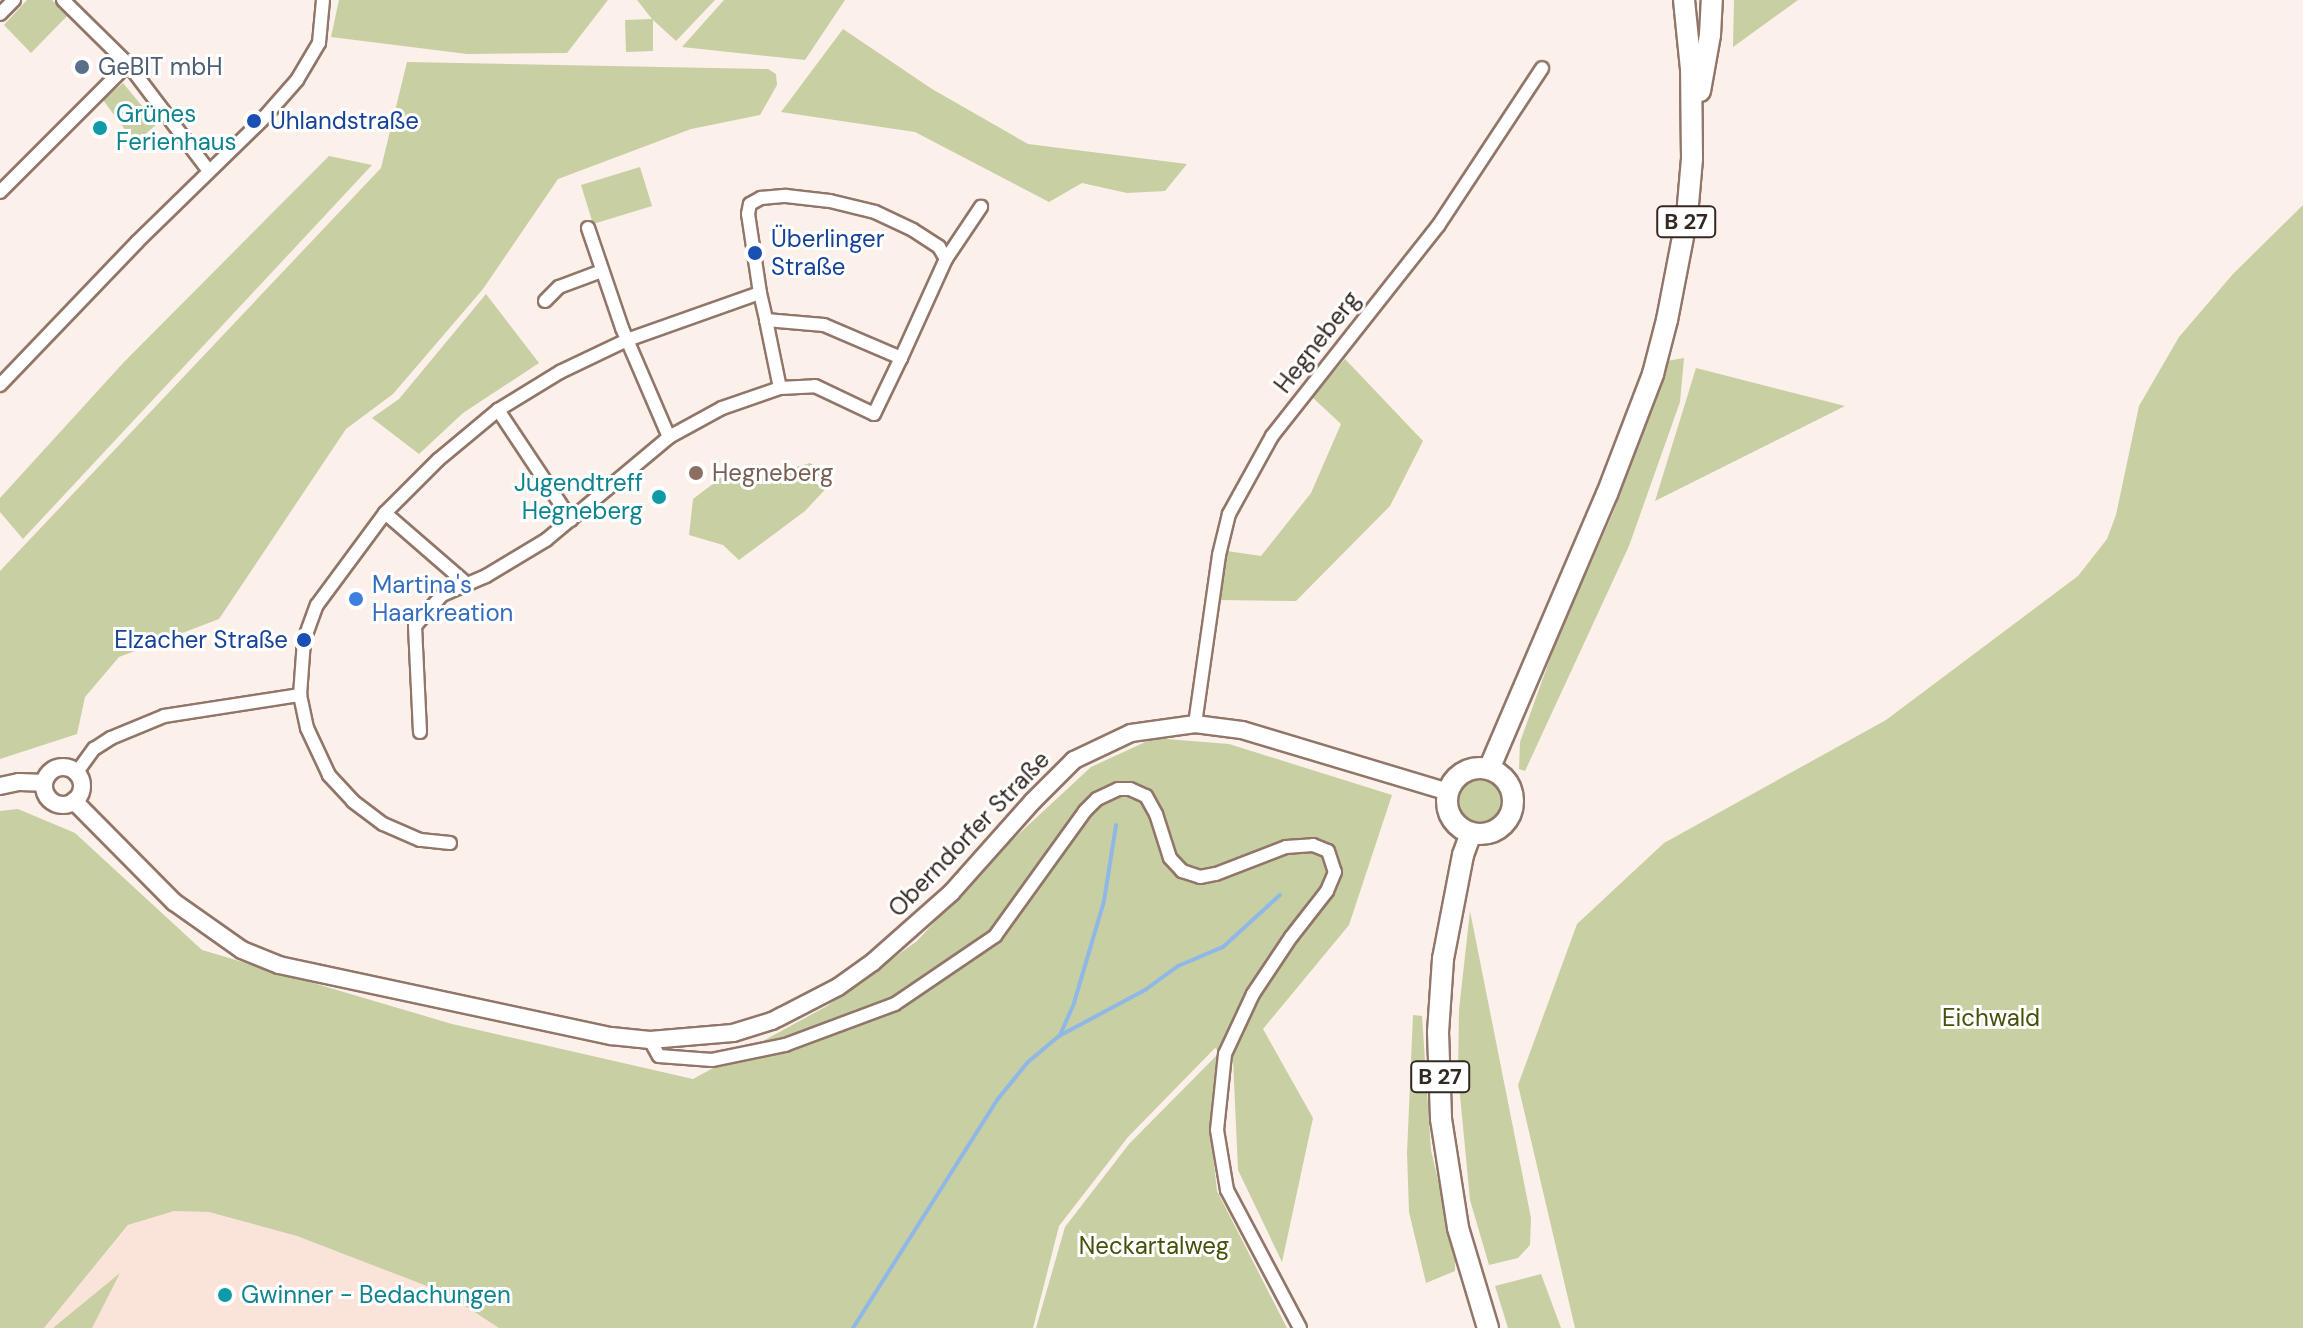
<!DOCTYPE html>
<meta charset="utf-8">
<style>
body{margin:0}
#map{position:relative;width:2303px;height:1328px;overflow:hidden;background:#fcf0ea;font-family:"DM Sans",sans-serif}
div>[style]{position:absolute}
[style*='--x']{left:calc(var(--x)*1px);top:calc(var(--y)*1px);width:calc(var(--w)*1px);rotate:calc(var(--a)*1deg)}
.built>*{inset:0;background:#fae3d8}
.green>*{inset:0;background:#c7cfa3}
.round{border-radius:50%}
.stream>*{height:4px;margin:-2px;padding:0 2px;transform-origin:2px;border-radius:2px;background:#8fb8e7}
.roads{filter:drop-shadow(2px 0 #917669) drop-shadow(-2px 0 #917669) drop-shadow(0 2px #917669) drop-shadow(0 -2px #917669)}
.minor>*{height:12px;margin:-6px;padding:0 6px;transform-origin:6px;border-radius:6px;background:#fff}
.tertiary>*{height:16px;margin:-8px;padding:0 8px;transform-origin:8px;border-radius:8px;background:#fff}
.tertiary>.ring{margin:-8px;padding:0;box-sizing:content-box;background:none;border:16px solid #fff;border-radius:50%}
.primary>*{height:20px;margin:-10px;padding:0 10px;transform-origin:10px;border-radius:10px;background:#fff}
.primary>.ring{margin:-10px;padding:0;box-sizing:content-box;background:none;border:20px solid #fff;border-radius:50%}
.dots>*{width:22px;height:22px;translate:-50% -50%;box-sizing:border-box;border:4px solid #fff;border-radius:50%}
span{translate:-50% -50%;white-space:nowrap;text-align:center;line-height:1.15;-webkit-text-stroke:6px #fff;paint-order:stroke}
.shield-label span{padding:2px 6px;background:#fff;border:2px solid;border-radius:6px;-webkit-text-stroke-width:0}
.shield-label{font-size:22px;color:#342823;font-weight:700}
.service-label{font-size:24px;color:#4e5e75}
.left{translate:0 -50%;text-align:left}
.culture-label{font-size:24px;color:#0d838f}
.right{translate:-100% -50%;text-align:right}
.transit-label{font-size:24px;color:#164399}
.street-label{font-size:24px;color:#342823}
.education-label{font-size:24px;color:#785e54}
.shop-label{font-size:24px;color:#366cbe}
.park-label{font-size:24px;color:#474f08}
</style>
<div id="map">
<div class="built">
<div style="clip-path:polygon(174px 1211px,209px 1212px,297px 1236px,445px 1293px,499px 1328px,44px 1328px,129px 1225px)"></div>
</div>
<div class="green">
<div style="clip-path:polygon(27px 0,52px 0,68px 15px,31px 53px,4px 25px)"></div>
<div style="clip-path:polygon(339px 0,608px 0,567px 53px,467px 54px,331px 37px)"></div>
<div style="clip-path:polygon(637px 0,715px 0,676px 41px,653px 20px,653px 51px,626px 52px,625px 20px,652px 19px)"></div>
<div style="clip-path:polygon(724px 0,845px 0,805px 60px,682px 47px)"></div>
<div style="clip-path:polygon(1734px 0,1798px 0,1733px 47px)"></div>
<div style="clip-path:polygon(843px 29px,932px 89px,1028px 144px,1187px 164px,1165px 191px,1127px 193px,1082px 183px,1049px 202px,915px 132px,781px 112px)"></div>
<div style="clip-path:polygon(407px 62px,768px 69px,776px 74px,777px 85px,760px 115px,691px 129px,558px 179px,483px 289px,393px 394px,346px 429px,219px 619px,119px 657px,85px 697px,77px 734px,0 759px,0 571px,381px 168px)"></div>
<div style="clip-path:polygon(123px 83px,157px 124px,135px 143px,103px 100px)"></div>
<div style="clip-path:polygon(329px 156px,372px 165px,23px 539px,0 512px,0 498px,124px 362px)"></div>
<div style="clip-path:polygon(640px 167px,652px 206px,593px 224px,581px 185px)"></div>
<div style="clip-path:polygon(2303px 205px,2303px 1328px,1575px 1328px,1518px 1085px,1577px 924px,1664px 843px,1886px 720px,2078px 576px,2107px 539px,2116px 515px,2139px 406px,2179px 337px,2233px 274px)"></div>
<div style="clip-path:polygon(486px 294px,539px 363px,463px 413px,419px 454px,372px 418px,399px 399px)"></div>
<div style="clip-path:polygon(1684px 358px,1680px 402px,1629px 546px,1525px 771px,1519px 769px,1520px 742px,1556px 642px,1613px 513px,1667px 361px)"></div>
<div style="clip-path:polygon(1345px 359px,1423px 441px,1390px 506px,1296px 601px,1220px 600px,1227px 551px,1261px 556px,1311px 493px,1341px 424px,1312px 397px)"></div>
<div style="clip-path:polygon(1696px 368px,1845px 406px,1655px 501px)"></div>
<div style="clip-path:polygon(810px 463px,834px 480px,805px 511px,739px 560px,723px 545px,689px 535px,693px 499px,726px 474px,761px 477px)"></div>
<div style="clip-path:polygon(1154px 738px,1229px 744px,1392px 795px,1349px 925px,1263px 1029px,1313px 1118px,1282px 1262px,1238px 1170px,1233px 1059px,1215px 1048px,1128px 1137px,1059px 1226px,1033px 1328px,499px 1328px,445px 1293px,297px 1236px,209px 1212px,174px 1211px,128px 1225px,44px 1328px,0 1328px,0 811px,18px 809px,75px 833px,202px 950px,452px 1024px,693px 1079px,827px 1006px,917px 941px,995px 856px,1091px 767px)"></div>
<div class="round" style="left:1453px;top:775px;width:52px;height:52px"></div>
<div style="clip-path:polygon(1470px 911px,1531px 1218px,1530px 1245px,1518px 1258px,1489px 1265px,1470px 1200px,1458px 1074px,1459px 1010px)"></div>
<div style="clip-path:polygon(1413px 1015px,1422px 1016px,1431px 1150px,1455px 1254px,1455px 1271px,1426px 1283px,1409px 1212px,1407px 1153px)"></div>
<div style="clip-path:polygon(1217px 1055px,1211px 1137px,1217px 1191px,1287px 1328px,1036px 1328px,1065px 1227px,1129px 1144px)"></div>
<div style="clip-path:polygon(120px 1273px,92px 1328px,53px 1328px)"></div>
<div style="clip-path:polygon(1541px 1274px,1561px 1328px,1508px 1328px,1495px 1286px)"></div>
</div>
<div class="stream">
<div style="--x:1060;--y:1035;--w:35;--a:-66"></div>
<div style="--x:1074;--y:1003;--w:106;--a:-73.6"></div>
<div style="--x:1104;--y:901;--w:77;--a:-81"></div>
<div style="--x:853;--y:1328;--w:270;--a:-57.7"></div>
<div style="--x:997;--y:1100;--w:49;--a:-50.8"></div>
<div style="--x:1028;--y:1062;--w:40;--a:-40"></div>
<div style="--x:1059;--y:1036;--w:98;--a:-28.1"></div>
<div style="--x:1145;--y:990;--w:41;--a:-36"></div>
<div style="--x:1178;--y:966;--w:49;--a:-22.9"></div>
<div style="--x:1223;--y:947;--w:77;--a:-42.4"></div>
</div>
<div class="roads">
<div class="minor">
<div style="--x:63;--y:0;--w:91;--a:44.6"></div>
<div style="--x:128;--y:64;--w:134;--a:52.9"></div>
<div style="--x:0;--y:14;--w:20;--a:-45"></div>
<div style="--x:0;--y:192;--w:181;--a:-45"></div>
<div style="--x:588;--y:228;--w:106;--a:71.2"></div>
<div style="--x:622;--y:328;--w:119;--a:66.7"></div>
<div style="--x:760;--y:293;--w:28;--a:77"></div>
<div style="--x:766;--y:320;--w:58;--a:4.9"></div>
<div style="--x:824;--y:325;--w:84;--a:23.2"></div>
<div style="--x:901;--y:358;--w:109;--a:-65.6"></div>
<div style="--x:545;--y:301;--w:20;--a:-45"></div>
<div style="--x:559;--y:287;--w:46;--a:-20.4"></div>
<div style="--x:766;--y:320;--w:69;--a:78.4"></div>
<div style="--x:780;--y:388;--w:35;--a:-3"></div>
<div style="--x:815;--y:386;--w:65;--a:25.4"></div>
<div style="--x:874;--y:414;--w:62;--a:-64.3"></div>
<div style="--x:0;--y:385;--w:198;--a:-46.2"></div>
<div style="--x:137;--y:242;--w:173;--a:-44.3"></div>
<div style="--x:261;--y:121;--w:55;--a:-48.7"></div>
<div style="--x:297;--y:80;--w:43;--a:-59.3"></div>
<div style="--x:319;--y:43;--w:43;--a:-84.7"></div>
<div style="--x:498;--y:410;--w:132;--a:56.4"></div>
<div style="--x:385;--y:513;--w:108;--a:40.9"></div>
<div style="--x:1195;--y:724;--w:171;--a:-81.9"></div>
<div style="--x:1219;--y:555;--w:42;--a:-76.3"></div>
<div style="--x:1229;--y:514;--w:89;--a:-61.1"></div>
<div style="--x:1272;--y:436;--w:268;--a:-51.7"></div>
<div style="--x:1438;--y:226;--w:189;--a:-56.6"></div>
<div style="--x:420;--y:732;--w:106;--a:-92.7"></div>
<div style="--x:415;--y:626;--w:41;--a:-48.9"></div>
<div style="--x:442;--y:595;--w:48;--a:-23.4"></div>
<div style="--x:486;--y:576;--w:70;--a:-31"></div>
<div style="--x:546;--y:540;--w:160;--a:-39.9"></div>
<div style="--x:669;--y:437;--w:60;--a:-28.7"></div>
<div style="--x:722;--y:408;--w:61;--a:-19"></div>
<div style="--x:77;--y:772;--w:29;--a:-54"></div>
<div style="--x:94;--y:749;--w:20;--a:-33"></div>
<div style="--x:111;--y:738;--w:57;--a:-22.5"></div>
<div style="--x:164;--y:716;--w:138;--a:-8.8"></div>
<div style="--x:450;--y:843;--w:30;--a:-174"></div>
<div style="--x:420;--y:840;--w:40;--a:-156.6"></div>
<div style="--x:383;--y:824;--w:38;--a:-143"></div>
<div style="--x:353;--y:801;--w:35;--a:-133"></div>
<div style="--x:329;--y:775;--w:52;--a:-115.1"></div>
<div style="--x:307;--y:728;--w:34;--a:-102"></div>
<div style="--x:300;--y:695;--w:55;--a:-85.8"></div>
<div style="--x:304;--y:640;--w:37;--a:-70"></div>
<div style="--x:317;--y:605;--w:114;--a:-53.5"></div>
<div style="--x:385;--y:513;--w:75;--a:-45"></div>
<div style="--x:438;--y:460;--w:78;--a:-39.8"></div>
<div style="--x:498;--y:410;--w:73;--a:-31.5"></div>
<div style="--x:560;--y:372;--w:74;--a:-25.5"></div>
<div style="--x:627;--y:340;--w:141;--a:-19.5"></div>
<div style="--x:760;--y:293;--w:80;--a:-98.6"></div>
<div style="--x:748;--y:214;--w:10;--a:-79"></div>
<div style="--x:750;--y:204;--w:13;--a:-29"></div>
<div style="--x:761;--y:198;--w:25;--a:-5"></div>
<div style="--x:786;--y:196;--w:44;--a:6.5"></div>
<div style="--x:830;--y:201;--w:46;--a:13.7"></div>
<div style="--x:875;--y:212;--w:42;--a:25.3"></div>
<div style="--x:913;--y:230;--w:31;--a:33"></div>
<div style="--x:939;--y:247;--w:14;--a:60"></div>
<div style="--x:946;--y:259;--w:63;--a:-56.1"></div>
<div style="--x:650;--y:1040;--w:18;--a:61"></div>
<div style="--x:659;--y:1056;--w:53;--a:4.3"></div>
<div style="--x:712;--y:1060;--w:75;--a:-11.6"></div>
<div style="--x:785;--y:1045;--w:117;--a:-20.4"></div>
<div style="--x:895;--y:1004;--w:121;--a:-34.2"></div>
<div style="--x:995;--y:936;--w:154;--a:-54.2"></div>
<div style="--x:1085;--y:811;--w:17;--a:-45"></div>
<div style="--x:1097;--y:799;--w:23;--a:-25"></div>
<div style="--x:1118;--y:789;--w:12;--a:0"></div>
<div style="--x:1130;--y:789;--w:17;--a:24"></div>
<div style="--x:1146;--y:796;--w:21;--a:61"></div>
<div style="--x:1156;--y:814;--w:46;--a:72.3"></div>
<div style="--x:1170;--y:858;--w:18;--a:47"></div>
<div style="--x:1182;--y:871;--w:19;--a:18"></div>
<div style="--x:1200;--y:877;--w:16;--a:-11"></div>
<div style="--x:1216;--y:874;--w:75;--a:-21.1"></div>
<div style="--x:1286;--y:847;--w:27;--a:-4"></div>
<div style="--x:1313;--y:845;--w:16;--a:22"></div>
<div style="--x:1328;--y:851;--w:22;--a:72"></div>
<div style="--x:1335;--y:872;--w:21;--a:113"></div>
<div style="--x:1327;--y:891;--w:58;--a:128"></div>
<div style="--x:1291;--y:937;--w:69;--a:123.7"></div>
<div style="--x:1253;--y:994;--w:66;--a:115"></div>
<div style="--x:1225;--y:1054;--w:76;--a:96"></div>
<div style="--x:1217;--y:1130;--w:61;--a:80.5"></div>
<div style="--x:1227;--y:1190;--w:156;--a:62.1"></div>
</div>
<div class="tertiary">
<div class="ring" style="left:44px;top:767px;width:22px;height:22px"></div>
<div style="--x:0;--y:786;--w:19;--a:-12"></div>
<div style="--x:19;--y:782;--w:25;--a:2"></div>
<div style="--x:74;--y:801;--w:142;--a:45.3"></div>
<div style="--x:174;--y:902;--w:83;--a:35.2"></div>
<div style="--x:242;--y:950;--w:40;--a:22"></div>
<div style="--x:279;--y:965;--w:340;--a:12.1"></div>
<div style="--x:611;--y:1036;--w:39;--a:6"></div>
<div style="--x:650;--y:1040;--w:83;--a:-4.8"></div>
<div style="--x:733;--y:1033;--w:41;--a:-17.1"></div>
<div style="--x:772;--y:1021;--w:74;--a:-27.3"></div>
<div style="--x:838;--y:987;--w:43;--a:-35.5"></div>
<div style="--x:873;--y:962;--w:104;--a:-41.5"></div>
<div style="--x:951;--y:893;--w:123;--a:-48.3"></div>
<div style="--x:1033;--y:801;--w:58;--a:-45"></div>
<div style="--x:1074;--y:760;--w:63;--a:-25.3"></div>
<div style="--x:1131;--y:733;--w:65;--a:-8"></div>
<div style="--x:1195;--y:724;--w:47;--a:7.3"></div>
<div style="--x:1242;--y:730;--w:216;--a:16.7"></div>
</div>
<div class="primary">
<div style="--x:1700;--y:91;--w:57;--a:-79.9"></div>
<div style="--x:1710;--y:35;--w:35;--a:-87"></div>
<div class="ring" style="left:1447px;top:768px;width:46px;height:46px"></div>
<div style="--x:1489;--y:769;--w:299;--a:-66.8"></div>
<div style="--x:1607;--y:494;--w:129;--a:-69"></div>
<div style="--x:1653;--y:374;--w:56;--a:-75.5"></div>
<div style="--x:1667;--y:320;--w:106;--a:-79.1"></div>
<div style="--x:1687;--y:216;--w:57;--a:-85"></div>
<div style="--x:1692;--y:159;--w:90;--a:-90.6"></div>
<div style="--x:1691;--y:69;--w:69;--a:-95.8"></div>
<div style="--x:1471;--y:833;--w:23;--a:110"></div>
<div style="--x:1463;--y:855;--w:106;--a:100.9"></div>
<div style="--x:1443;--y:959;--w:73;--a:93.9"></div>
<div style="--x:1438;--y:1032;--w:87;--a:88"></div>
<div style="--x:1441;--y:1119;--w:110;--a:81.1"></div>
<div style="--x:1458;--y:1228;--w:104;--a:73.3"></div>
</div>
</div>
<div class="dots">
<div style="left:82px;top:67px;background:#5c6f8a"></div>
<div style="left:254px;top:121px;background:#1a4fb4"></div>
<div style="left:100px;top:128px;background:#0f9aa8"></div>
<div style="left:755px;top:253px;background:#1a4fb4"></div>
<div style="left:696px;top:473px;background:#8d6e63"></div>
<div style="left:659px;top:497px;background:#0f9aa8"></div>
<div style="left:356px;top:599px;background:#3f7fe0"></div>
<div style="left:304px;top:640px;background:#1a4fb4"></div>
<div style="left:225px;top:1295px;background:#0f9aa8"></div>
</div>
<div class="shield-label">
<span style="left:1686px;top:222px">B 27</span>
<span style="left:1440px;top:1077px">B 27</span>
</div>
<div class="service-label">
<span class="left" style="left:98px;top:67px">GeBIT mbH</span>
</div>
<div class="culture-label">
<span class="left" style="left:116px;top:128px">Grünes<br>Ferienhaus</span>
<span class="right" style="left:643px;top:497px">Jugendtreff<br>Hegneberg</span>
<span class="left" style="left:241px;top:1295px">Gwinner - Bedachungen</span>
</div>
<div class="transit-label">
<span class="left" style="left:270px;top:121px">Uhlandstraße</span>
<span class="left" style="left:771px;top:253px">Überlinger<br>Straße</span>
<span class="right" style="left:288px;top:640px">Elzacher Straße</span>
</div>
<div class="street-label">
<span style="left:1317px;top:342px;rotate:-52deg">Hegneberg</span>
<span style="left:969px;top:834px;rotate:-46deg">Oberndorfer Straße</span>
</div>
<div class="education-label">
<span class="left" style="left:712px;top:473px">Hegneberg</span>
</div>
<div class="shop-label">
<span class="left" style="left:372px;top:599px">Martina's<br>Haarkreation</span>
</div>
<div class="park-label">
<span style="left:1991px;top:1018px">Eichwald</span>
<span style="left:1154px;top:1246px">Neckartalweg</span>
</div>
</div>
